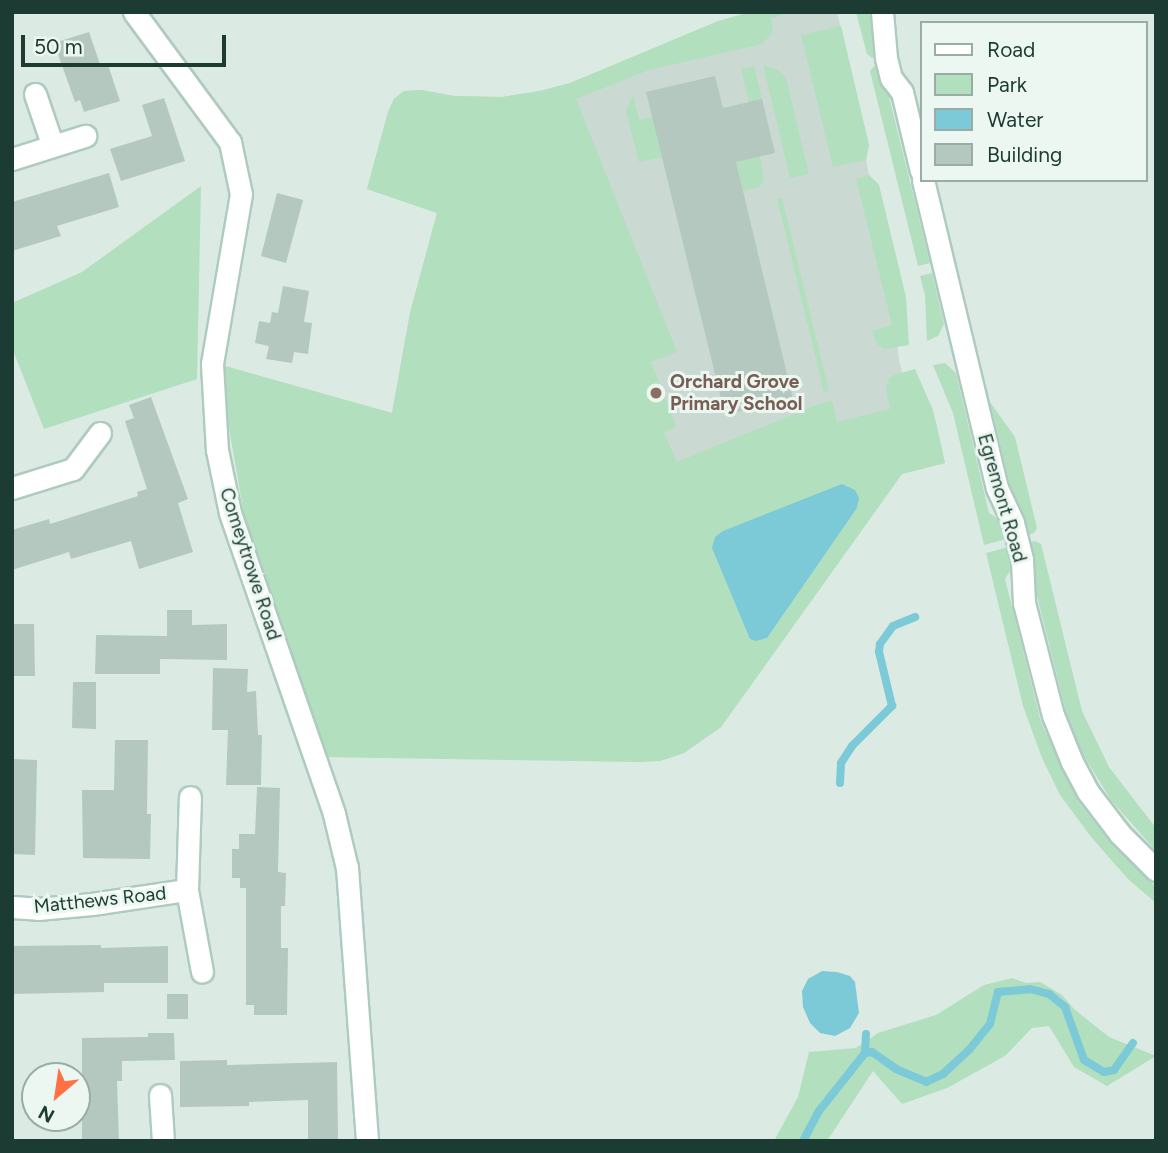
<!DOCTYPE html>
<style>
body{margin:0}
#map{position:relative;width:1168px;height:1153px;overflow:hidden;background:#dceae4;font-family:Figtree,sans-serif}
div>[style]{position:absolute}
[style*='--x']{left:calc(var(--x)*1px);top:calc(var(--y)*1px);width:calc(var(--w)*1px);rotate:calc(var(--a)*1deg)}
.built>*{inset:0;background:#cadad3}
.green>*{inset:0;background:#b2dfbd}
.water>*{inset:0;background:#7ccad7}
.stream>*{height:8px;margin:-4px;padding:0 4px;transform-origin:4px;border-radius:4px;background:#7ccad7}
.building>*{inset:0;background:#b4c8bf}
.roads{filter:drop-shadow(2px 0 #aecbc0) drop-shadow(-2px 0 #aecbc0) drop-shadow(0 2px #aecbc0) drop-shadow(0 -2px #aecbc0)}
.street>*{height:21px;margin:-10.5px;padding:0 10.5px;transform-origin:10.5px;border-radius:10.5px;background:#fff}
.secondary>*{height:21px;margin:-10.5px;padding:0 10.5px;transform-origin:10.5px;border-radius:10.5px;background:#fff}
.dots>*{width:19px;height:19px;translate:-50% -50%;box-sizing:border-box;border:4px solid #ecf7f1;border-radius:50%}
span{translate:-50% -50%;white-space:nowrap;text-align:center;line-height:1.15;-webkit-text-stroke:6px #ecf7f1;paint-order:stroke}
.education-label{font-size:19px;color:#785e54;font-weight:700}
.left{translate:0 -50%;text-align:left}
.street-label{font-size:19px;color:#1c3b32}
.frame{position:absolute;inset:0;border:14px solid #1c3b32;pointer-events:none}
.legend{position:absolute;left:920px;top:21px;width:228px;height:161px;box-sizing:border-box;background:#ecf7f1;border:2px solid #99aca5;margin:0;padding:9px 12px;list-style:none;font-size:21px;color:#1c3b32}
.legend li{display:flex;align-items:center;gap:14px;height:35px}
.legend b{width:35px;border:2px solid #99aca5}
.north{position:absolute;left:21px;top:1062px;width:70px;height:70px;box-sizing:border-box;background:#ecf7f1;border:2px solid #99aca5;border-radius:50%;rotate:209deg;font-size:19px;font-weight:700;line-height:28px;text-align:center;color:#1c3b32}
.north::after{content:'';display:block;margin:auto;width:24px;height:32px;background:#ff7045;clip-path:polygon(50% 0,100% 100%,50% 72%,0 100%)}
.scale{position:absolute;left:21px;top:35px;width:205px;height:32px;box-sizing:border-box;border:4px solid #1c3b32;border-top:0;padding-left:9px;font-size:21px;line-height:24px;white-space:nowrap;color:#1c3b32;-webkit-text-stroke:5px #ecf7f1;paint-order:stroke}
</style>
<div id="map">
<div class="built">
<div style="clip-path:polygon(750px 12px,837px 12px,869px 145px,866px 160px,869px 175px,879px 185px,899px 360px,902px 372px,936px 422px,945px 463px,902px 474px,721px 727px,684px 753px,660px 761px,245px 520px,229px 427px,225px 366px,392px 413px,410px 313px,437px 213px,367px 189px,388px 112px,394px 99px,404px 91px,421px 90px,454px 96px,502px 97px,540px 91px,570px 83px)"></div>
</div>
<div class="green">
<div style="clip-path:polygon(evenodd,750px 12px,794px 12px,771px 18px,773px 32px,762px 44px,649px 70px,576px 99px,677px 352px,651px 362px,676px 426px,664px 433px,677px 462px,816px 405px,832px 401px,837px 422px,890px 409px,886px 389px,888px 380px,894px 375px,915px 369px,933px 410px,945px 463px,902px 474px,721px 727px,684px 753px,660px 761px,639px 762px,319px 757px,245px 520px,229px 427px,225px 366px,392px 413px,410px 313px,437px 213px,367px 189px,388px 112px,394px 99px,404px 91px,421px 90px,454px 96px,502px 97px,540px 91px,570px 83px,718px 21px,750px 12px,847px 485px,859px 503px,857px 508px,767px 638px,837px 486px,847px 485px)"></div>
<div style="clip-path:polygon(856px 12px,869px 12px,879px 54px,872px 58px,867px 54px)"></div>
<div style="clip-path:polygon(841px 26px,869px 145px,866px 160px,833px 167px,801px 35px)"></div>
<div style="clip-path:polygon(881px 64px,930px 263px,918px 266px,870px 71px,874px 66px)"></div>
<div style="clip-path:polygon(763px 65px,777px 69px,786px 78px,809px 174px,790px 178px)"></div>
<div style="clip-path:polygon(754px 66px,762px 99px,749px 103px,741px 69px)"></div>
<div style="clip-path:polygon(633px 95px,639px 120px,653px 117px,662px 157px,639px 162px,626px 111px)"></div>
<div style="clip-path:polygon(760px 156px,764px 180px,759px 187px,743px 191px,736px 162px)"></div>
<div style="clip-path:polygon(869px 175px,879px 185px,906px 297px,909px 345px,884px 349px,877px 344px,872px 331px,892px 325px,856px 179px)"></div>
<div style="clip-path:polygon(201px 186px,197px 379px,44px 429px,12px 348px,12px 303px,82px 272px)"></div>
<div style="clip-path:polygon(782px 198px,829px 391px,824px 392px,777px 199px)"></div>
<div style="clip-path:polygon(932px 273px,944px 324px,938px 336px,927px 341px,925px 295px,920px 276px)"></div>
<div style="clip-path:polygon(945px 363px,956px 373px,989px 513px,1007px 524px,1010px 538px,984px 545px,953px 413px,933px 365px)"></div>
<div style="clip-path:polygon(990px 402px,1015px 437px,1037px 528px,1034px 533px,1022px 536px)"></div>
<div style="clip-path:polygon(1035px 541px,1041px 544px,1082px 711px,1109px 767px,1156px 828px,1156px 851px,1111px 800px,1082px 753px,1068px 720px,1024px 544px)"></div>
<div style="clip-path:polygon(1012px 546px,1016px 561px,1005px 579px,1041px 722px,1078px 801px,1113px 846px,1156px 887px,1156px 903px,1128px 879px,1091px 837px,1060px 795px,1042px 758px,1023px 706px,986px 553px)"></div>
<div style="clip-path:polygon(1012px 978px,1026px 983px,1040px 982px,1062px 995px,1074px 1009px,1109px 1037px,1156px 1056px,1107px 1086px,1074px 1067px,1049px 1026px,1032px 1028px,1005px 1056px,947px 1088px,902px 1104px,873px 1071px,827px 1141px,774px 1141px,798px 1097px,809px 1052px,856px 1048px,878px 1033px,936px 1015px,984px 985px)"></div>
</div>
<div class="water">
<div style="clip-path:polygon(842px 484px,855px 490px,859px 498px,857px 508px,767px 638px,756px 641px,750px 639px,712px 548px,715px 537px,723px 531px)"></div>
<div style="clip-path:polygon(822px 971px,837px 972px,850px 976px,855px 982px,859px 1013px,850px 1028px,835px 1036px,820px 1033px,810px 1023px,803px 1007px,802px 991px,808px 979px)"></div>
</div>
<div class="stream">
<div style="--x:840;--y:783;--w:20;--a:-87"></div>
<div style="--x:841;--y:763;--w:20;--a:-57"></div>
<div style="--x:852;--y:746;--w:57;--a:-45"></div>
<div style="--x:892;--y:706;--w:56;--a:-103.5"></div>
<div style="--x:879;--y:652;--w:8;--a:-83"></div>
<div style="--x:880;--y:644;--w:22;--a:-54"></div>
<div style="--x:893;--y:626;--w:24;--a:-22"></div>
<div style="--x:865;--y:1053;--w:19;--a:-87"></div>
<div style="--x:803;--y:1141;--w:34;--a:-62"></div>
<div style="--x:819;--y:1111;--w:74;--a:-51.6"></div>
<div style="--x:865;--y:1053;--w:7;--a:-8"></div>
<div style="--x:872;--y:1052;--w:29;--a:35"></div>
<div style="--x:896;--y:1069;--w:33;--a:23"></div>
<div style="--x:926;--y:1082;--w:19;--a:-25"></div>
<div style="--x:943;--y:1074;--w:35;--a:-43"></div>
<div style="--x:969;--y:1050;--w:33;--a:-51"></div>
<div style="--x:990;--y:1024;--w:33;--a:-76"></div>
<div style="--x:998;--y:992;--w:32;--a:-5"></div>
<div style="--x:1030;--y:989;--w:20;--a:15"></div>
<div style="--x:1049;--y:994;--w:21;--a:39"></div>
<div style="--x:1065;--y:1007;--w:56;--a:70.3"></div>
<div style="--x:1084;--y:1060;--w:23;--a:31"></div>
<div style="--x:1104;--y:1072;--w:10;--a:-11"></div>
<div style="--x:1114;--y:1070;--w:33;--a:-55"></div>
</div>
<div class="building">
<div style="clip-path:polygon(89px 32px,101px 67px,108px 65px,120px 101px,84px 112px,80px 100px,75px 102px,54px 43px)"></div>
<div style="clip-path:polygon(715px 76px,723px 108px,762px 99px,775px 153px,736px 162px,793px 399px,725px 415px,646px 92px)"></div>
<div style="clip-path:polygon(164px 98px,185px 161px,121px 181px,110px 149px,152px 136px,142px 105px)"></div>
<div style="clip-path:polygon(109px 173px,119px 207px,57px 226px,61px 236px,12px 251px,12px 202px)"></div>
<div style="clip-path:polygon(277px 193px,303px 200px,286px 263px,261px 256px)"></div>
<div style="clip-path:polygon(283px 286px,309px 291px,304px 322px,312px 323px,308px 354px,294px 352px,292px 363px,266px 359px,269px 346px,255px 343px,259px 321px,270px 323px,272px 312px,278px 313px)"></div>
<div style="clip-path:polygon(151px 397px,188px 499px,178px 503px,193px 552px,139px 569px,131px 541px,71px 559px,69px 552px,12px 570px,12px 530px,49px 519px,50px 524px,138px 496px,137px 492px,147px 489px,125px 421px,134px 418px,129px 405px)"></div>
<div style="clip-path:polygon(167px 610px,192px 610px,192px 625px,227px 624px,227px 660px,160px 659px,160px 674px,95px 674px,96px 635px,167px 636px)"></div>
<div style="clip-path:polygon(12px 624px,34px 624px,35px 676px,12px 676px)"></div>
<div style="clip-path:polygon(213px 668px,248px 669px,247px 692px,256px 691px,258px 735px,262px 735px,261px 785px,226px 785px,228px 730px,212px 730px)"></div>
<div style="clip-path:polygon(73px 682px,96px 682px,96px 729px,72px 728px)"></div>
<div style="clip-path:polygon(115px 740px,148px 740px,147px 814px,151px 814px,150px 859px,83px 858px,82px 790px,114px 790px)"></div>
<div style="clip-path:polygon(12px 759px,37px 760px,35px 855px,12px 854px)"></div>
<div style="clip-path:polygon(257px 787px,280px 788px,278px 872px,286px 873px,285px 906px,281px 906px,281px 948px,288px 948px,287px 1015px,254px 1015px,254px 1005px,246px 1005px,246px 888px,240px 888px,240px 878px,232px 878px,232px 849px,239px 849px,239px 834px,255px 834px)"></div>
<div style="clip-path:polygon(101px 945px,101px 948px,168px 946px,168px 983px,104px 983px,104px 992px,12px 994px,12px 946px)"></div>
<div style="clip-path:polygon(167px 994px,188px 994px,188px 1019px,167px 1019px)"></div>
<div style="clip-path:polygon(148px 1033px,174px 1033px,175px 1060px,122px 1061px,122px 1081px,117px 1081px,119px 1141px,82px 1141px,82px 1038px,148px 1037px)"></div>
<div style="clip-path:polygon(227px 1060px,227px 1065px,337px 1062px,338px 1141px,308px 1141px,308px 1100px,249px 1102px,249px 1106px,180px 1107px,180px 1061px)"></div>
</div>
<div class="roads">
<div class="street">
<div style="--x:134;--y:12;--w:162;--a:53.6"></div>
<div style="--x:230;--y:142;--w:53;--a:78.1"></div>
<div style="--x:241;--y:194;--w:172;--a:99.7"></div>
<div style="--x:212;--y:364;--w:86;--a:86.7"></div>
<div style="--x:217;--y:450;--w:64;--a:78.3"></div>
<div style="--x:230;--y:513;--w:318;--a:70.9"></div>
<div style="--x:334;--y:814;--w:56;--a:76.5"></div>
<div style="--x:347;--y:868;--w:274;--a:85.8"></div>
<div style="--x:35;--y:94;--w:53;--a:71.2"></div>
<div style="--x:12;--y:159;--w:77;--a:-17.5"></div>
<div style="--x:12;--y:488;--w:64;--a:-17.3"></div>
<div style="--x:73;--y:469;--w:45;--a:-53.1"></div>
<div style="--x:187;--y:890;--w:83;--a:79.6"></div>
<div style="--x:12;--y:907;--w:26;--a:4"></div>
<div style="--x:38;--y:909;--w:54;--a:-5.3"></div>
<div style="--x:92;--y:904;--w:96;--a:-8.4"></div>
<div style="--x:187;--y:890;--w:93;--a:-88.2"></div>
<div style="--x:160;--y:1095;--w:46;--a:86.3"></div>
</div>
<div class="secondary">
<div style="--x:882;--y:12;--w:46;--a:85"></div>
<div style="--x:886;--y:58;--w:21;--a:76"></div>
<div style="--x:891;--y:78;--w:18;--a:52"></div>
<div style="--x:902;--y:92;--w:81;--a:76.5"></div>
<div style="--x:923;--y:180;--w:317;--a:76.5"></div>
<div style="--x:997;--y:488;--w:38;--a:65"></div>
<div style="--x:1013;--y:523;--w:38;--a:76"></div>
<div style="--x:1022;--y:560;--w:43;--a:87.3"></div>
<div style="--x:1024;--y:603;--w:116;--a:75.5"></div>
<div style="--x:1053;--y:715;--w:51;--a:68"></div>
<div style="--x:1072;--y:762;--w:34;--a:62"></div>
<div style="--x:1088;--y:792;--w:53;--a:52.7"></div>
<div style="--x:1120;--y:834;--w:51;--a:45"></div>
</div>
</div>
<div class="dots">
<div style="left:656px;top:393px;background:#8d6e63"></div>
</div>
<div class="education-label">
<span class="left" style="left:670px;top:393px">Orchard Grove<br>Primary School</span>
</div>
<div class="street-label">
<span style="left:1002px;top:498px;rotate:74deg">Egremont Road</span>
<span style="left:250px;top:564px;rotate:72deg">Comeytrowe Road</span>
<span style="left:100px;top:900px;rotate:-6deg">Matthews Road</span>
</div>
<div class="frame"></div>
<ul class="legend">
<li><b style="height:9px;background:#fff"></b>Road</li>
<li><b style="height:19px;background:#b2dfbd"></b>Park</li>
<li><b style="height:19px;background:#7ccad7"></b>Water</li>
<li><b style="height:19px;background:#b4c8bf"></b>Building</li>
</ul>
<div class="north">N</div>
<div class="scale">50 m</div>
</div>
